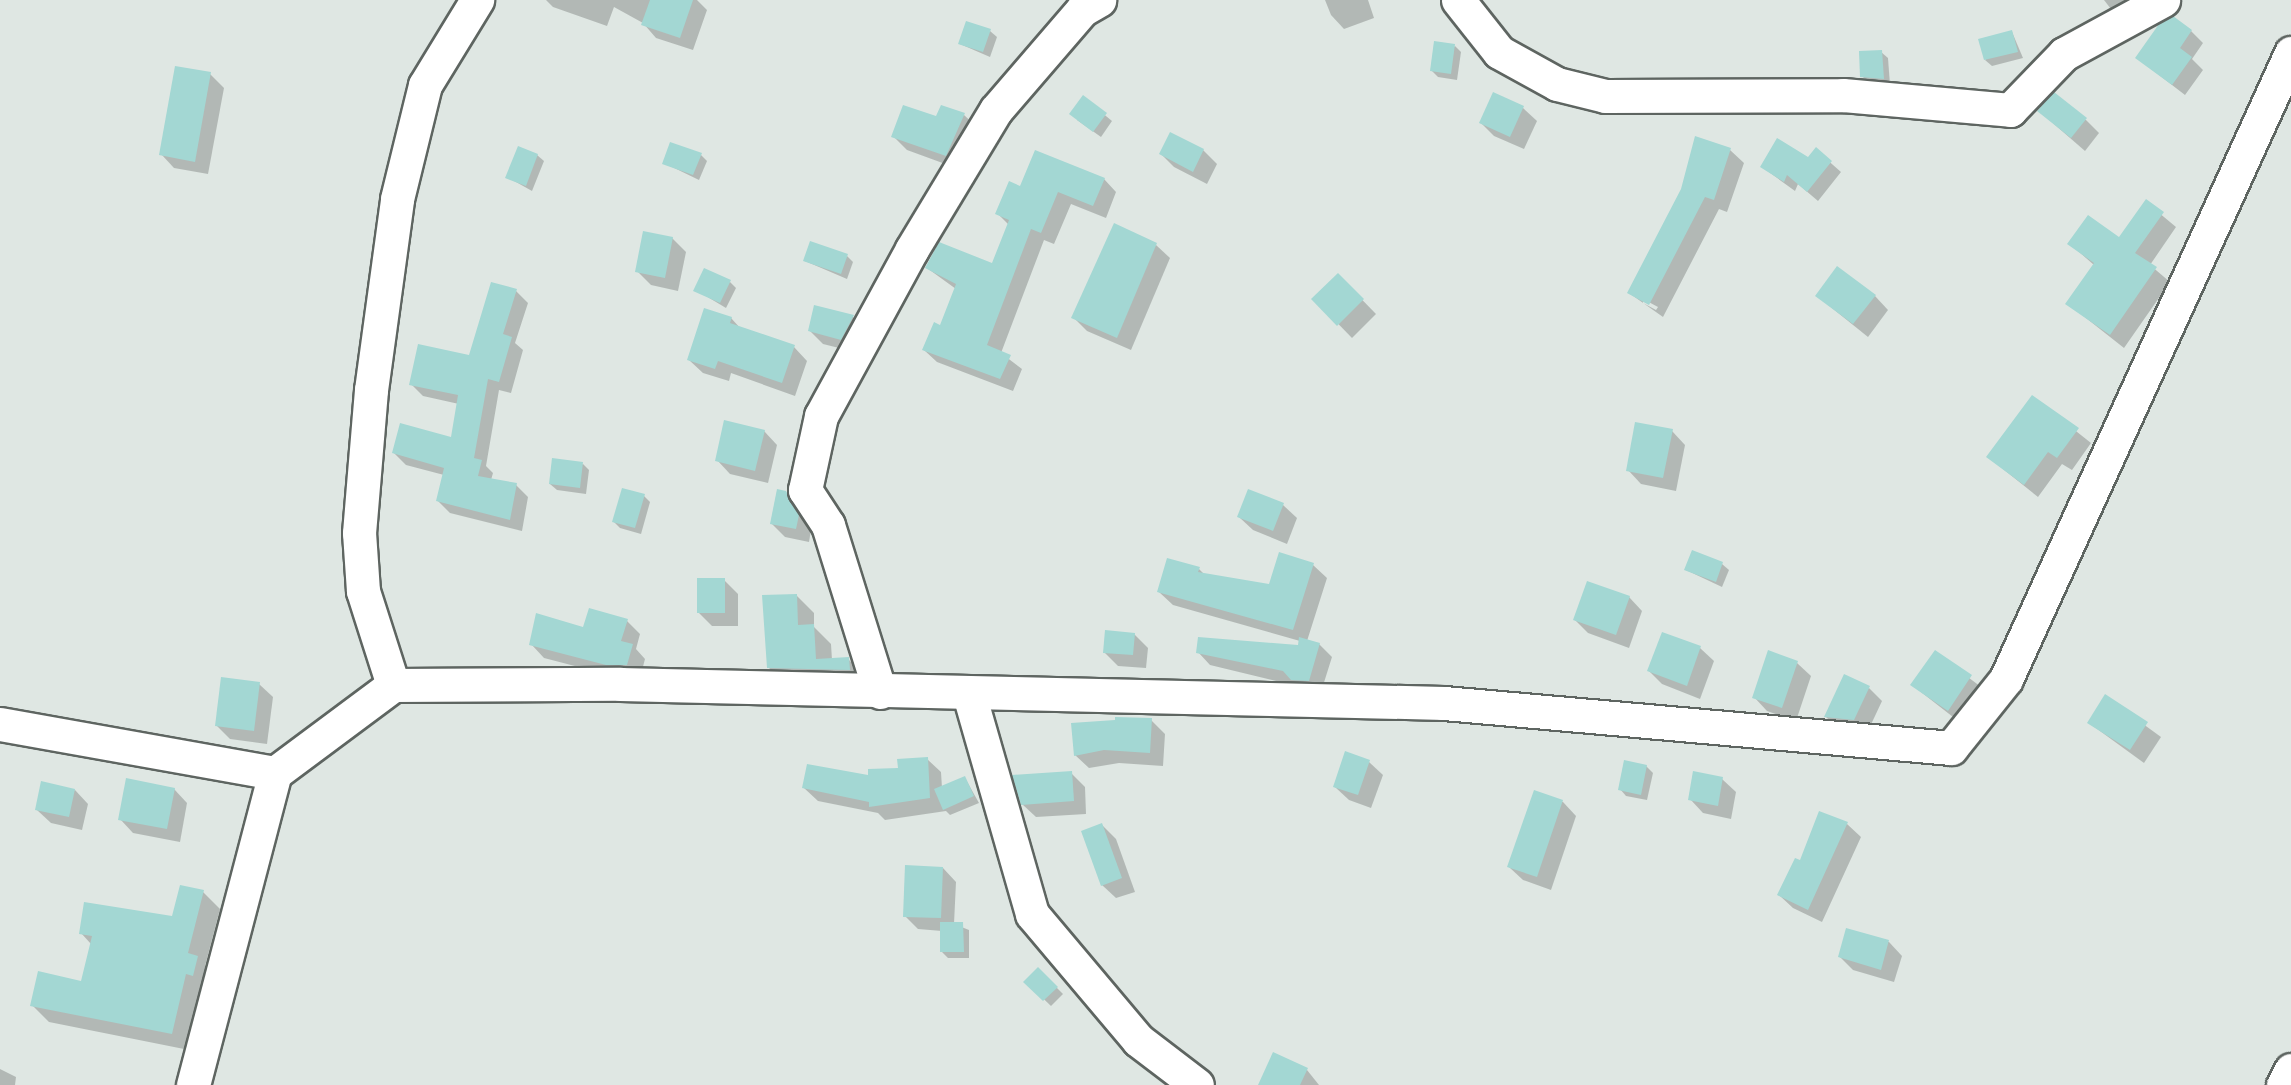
<!DOCTYPE html>
<style>
body{margin:0}
#map{position:relative;width:2291px;height:1085px;overflow:hidden;background:#dfe7e3;font-family:Manrope,sans-serif}
div>[style]{position:absolute}
[style*='--x']{left:calc(var(--x)*1px);top:calc(var(--y)*1px);width:calc(var(--w)*1px);rotate:calc(var(--a)*1deg)}
.shadow>*{inset:0;background:#0003}
.building>*{inset:0;background:#a3d7d3}
.roads{filter:drop-shadow(2px 0 #5e6561) drop-shadow(-2px 0 #5e6561) drop-shadow(0 2px #5e6561) drop-shadow(0 -2px #5e6561)}
.minor>*{height:33px;margin:-16.5px;padding:0 16.5px;transform-origin:16.5px;border-radius:16.5px;background:#fff}
span{translate:-50% -50%;white-space:nowrap;text-align:center;line-height:1.15;-webkit-text-stroke:5px #dfe7e3;paint-order:stroke}
</style>
<div id="map">
<div class="shadow">
<div style="clip-path:polygon(546px 0,697px 0,707px 10px,693px 50px,656px 38px,643px 23px,614px 7px,607px 26px,553px 7px)"></div>
<div style="clip-path:polygon(1325px 0,1368px 0,1374px 18px,1344px 29px,1331px 15px)"></div>
<div style="clip-path:polygon(2104px 0,2132px 0,2114px 13px)"></div>
<div style="clip-path:polygon(990px 31px,997px 37px,990px 57px,960px 44px)"></div>
<div style="clip-path:polygon(2191px 31px,2203px 43px,2192px 59px,2203px 70px,2185px 95px,2137px 58px)"></div>
<div style="clip-path:polygon(2012px 32px,2023px 58px,1992px 66px,1985px 60px)"></div>
<div style="clip-path:polygon(1455px 46px,1461px 52px,1457px 80px,1438px 77px,1431px 70px)"></div>
<div style="clip-path:polygon(1881px 52px,1888px 58px,1890px 85px,1869px 83px,1862px 76px)"></div>
<div style="clip-path:polygon(210px 74px,224px 88px,208px 174px,174px 168px,161px 154px)"></div>
<div style="clip-path:polygon(1494px 94px,1523px 108px,1537px 121px,1524px 149px,1494px 136px,1481px 123px)"></div>
<div style="clip-path:polygon(1083px 97px,1112px 121px,1101px 137px,1077px 120px)"></div>
<div style="clip-path:polygon(942px 107px,964px 115px,978px 128px,959px 169px,907px 150px,893px 136px,937px 119px)"></div>
<div style="clip-path:polygon(2039px 111px,2086px 120px,2099px 133px,2085px 151px)"></div>
<div style="clip-path:polygon(1203px 150px,1217px 164px,1207px 184px,1174px 167px,1161px 154px)"></div>
<div style="clip-path:polygon(evenodd,1730px 150px,1744px 163px,1727px 212px,1719px 209px,1663px 317px,1629px 293px,1682px 189px,1730px 150px,1643px 299px,1658px 307px,1656px 310px,1643px 303px,1643px 299px)"></div>
<div style="clip-path:polygon(1816px 150px,1841px 172px,1818px 201px,1798px 184px,1795px 191px,1762px 167px,1808px 159px)"></div>
<div style="clip-path:polygon(537px 155px,544px 161px,532px 191px,507px 177px)"></div>
<div style="clip-path:polygon(701px 155px,707px 161px,699px 180px,664px 163px)"></div>
<div style="clip-path:polygon(1104px 179px,1116px 192px,1106px 218px,1071px 204px,1054px 244px,1044px 240px,1001px 353px,1022px 369px,1013px 391px,937px 362px,924px 350px,941px 327px,956px 289px,927px 268px,993px 265px,1009px 225px,997px 213px,1021px 188px)"></div>
<div style="clip-path:polygon(2146px 202px,2176px 227px,2150px 265px,2170px 282px,2124px 348px,2067px 303px,2094px 265px,2070px 244px,2120px 240px)"></div>
<div style="clip-path:polygon(672px 238px,686px 252px,678px 291px,651px 285px,637px 271px)"></div>
<div style="clip-path:polygon(1156px 245px,1170px 258px,1131px 350px,1087px 331px,1073px 317px)"></div>
<div style="clip-path:polygon(847px 256px,853px 262px,847px 279px,805px 261px)"></div>
<div style="clip-path:polygon(1338px 275px,1376px 314px,1352px 338px,1314px 299px)"></div>
<div style="clip-path:polygon(730px 282px,736px 288px,726px 308px,696px 290px)"></div>
<div style="clip-path:polygon(516px 291px,528px 303px,515px 343px,523px 350px,511px 393px,499px 390px,486px 466px,493px 473px,491px 480px,516px 485px,528px 497px,522px 531px,450px 513px,438px 501px,444px 475px,406px 465px,394px 453px,452px 439px,459px 404px,423px 396px,411px 384px,470px 357px)"></div>
<div style="clip-path:polygon(1817px 296px,1875px 296px,1888px 310px,1868px 337px)"></div>
<div style="clip-path:polygon(816px 307px,853px 317px,866px 330px,855px 352px,823px 344px,809px 330px)"></div>
<div style="clip-path:polygon(731px 318px,741px 329px,794px 347px,807px 361px,795px 396px,731px 373px,729px 381px,703px 373px,689px 360px)"></div>
<div style="clip-path:polygon(2033px 397px,2091px 443px,2072px 470px,2062px 464px,2038px 497px,1988px 457px)"></div>
<div style="clip-path:polygon(764px 431px,777px 445px,768px 483px,730px 474px,717px 460px)"></div>
<div style="clip-path:polygon(1672px 431px,1685px 445px,1676px 491px,1641px 484px,1628px 470px)"></div>
<div style="clip-path:polygon(583px 464px,589px 470px,586px 494px,557px 490px,550px 484px)"></div>
<div style="clip-path:polygon(1249px 492px,1283px 505px,1297px 518px,1287px 544px,1253px 530px,1239px 517px)"></div>
<div style="clip-path:polygon(785px 493px,811px 530px,809px 542px,785px 537px,772px 524px)"></div>
<div style="clip-path:polygon(644px 496px,650px 502px,641px 534px,620px 528px,614px 522px)"></div>
<div style="clip-path:polygon(1722px 564px,1729px 570px,1722px 587px,1686px 570px)"></div>
<div style="clip-path:polygon(1313px 565px,1327px 578px,1307px 641px,1319px 644px,1332px 657px,1321px 692px,1210px 665px,1198px 652px,1299px 647px,1300px 641px,1173px 605px,1159px 592px,1199px 569px,1205px 575px,1270px 586px)"></div>
<div style="clip-path:polygon(724px 580px,738px 594px,738px 626px,712px 626px,699px 613px)"></div>
<div style="clip-path:polygon(796px 595px,814px 613px,814px 627px,831px 644px,832px 660px,848px 659px,866px 677px,786px 685px,768px 667px)"></div>
<div style="clip-path:polygon(1629px 597px,1642px 611px,1629px 648px,1588px 633px,1575px 620px)"></div>
<div style="clip-path:polygon(627px 621px,640px 634px,636px 649px,645px 659px,640px 678px,621px 678px,544px 658px,531px 644px)"></div>
<div style="clip-path:polygon(1134px 634px,1148px 648px,1146px 668px,1118px 666px,1105px 653px)"></div>
<div style="clip-path:polygon(1663px 634px,1700px 648px,1714px 661px,1700px 699px,1662px 684px,1649px 671px)"></div>
<div style="clip-path:polygon(1935px 652px,1985px 690px,1962px 724px,1912px 685px)"></div>
<div style="clip-path:polygon(1769px 653px,1797px 663px,1811px 676px,1796px 721px,1767px 711px,1754px 697px)"></div>
<div style="clip-path:polygon(259px 684px,273px 697px,267px 744px,230px 739px,216px 725px)"></div>
<div style="clip-path:polygon(1869px 688px,1882px 701px,1867px 733px,1840px 730px,1826px 717px)"></div>
<div style="clip-path:polygon(2106px 697px,2161px 737px,2144px 763px,2089px 723px)"></div>
<div style="clip-path:polygon(1151px 720px,1165px 734px,1163px 766px,1119px 763px,1089px 768px,1075px 755px)"></div>
<div style="clip-path:polygon(927px 759px,941px 772px,942px 788px,965px 778px,979px 803px,950px 815px,946px 811px,885px 820px,878px 813px,818px 801px,804px 788px,870px 777px)"></div>
<div style="clip-path:polygon(1369px 762px,1383px 775px,1371px 808px,1349px 800px,1335px 787px)"></div>
<div style="clip-path:polygon(1646px 766px,1653px 773px,1647px 800px,1626px 796px,1620px 789px)"></div>
<div style="clip-path:polygon(1071px 773px,1085px 787px,1086px 814px,1036px 817px,1022px 804px)"></div>
<div style="clip-path:polygon(1722px 779px,1736px 792px,1731px 819px,1703px 813px,1690px 799px)"></div>
<div style="clip-path:polygon(174px 789px,187px 803px,180px 842px,133px 833px,120px 819px)"></div>
<div style="clip-path:polygon(75px 790px,88px 804px,82px 830px,51px 823px,37px 810px)"></div>
<div style="clip-path:polygon(1535px 793px,1563px 802px,1576px 816px,1551px 890px,1523px 880px,1509px 867px)"></div>
<div style="clip-path:polygon(1820px 813px,1847px 824px,1861px 837px,1822px 922px,1793px 908px,1779px 895px,1801px 863px)"></div>
<div style="clip-path:polygon(1102px 825px,1116px 839px,1135px 892px,1116px 898px,1102px 885px)"></div>
<div style="clip-path:polygon(943px 868px,956px 882px,954px 924px,969px 930px,969px 958px,948px 958px,942px 952px,942px 931px,918px 929px,905px 916px)"></div>
<div style="clip-path:polygon(203px 892px,220px 909px,205px 966px,214px 974px,189px 1050px,49px 1022px,32px 1005px,82px 983px,91px 944px,81px 933px,173px 918px)"></div>
<div style="clip-path:polygon(1847px 930px,1889px 942px,1902px 956px,1894px 982px,1853px 970px,1840px 957px)"></div>
<div style="clip-path:polygon(1038px 969px,1063px 994px,1051px 1006px,1026px 982px)"></div>
<div style="clip-path:polygon(1274px 1054px,1307px 1070px,1319px 1085px,1259px 1085px)"></div>
<div style="clip-path:polygon(0 1069px,16px 1077px,15px 1085px,0 1085px)"></div>
</div>
<div class="building">
<div style="clip-path:polygon(650px 0,693px 0,680px 38px,641px 25px)"></div>
<div style="clip-path:polygon(2173px 16px,2192px 30px,2180px 48px,2192px 57px,2172px 85px,2135px 58px,2159px 24px)"></div>
<div style="clip-path:polygon(966px 21px,991px 29px,983px 52px,958px 44px)"></div>
<div style="clip-path:polygon(2012px 30px,2018px 52px,1984px 60px,1978px 39px)"></div>
<div style="clip-path:polygon(1434px 41px,1455px 44px,1451px 74px,1430px 71px)"></div>
<div style="clip-path:polygon(1882px 50px,1884px 79px,1860px 77px,1859px 51px)"></div>
<div style="clip-path:polygon(175px 66px,211px 72px,195px 162px,159px 155px)"></div>
<div style="clip-path:polygon(1493px 92px,1524px 106px,1510px 137px,1479px 123px)"></div>
<div style="clip-path:polygon(2054px 92px,2087px 118px,2071px 138px,2037px 111px)"></div>
<div style="clip-path:polygon(1083px 95px,1107px 113px,1093px 132px,1069px 114px)"></div>
<div style="clip-path:polygon(903px 105px,936px 116px,941px 105px,965px 113px,946px 156px,891px 137px)"></div>
<div style="clip-path:polygon(1170px 132px,1204px 149px,1193px 172px,1159px 154px)"></div>
<div style="clip-path:polygon(1695px 136px,1731px 148px,1714px 200px,1705px 197px,1649px 305px,1627px 293px,1681px 189px)"></div>
<div style="clip-path:polygon(1777px 138px,1808px 157px,1816px 147px,1832px 161px,1807px 192px,1787px 175px,1784px 182px,1760px 167px)"></div>
<div style="clip-path:polygon(670px 142px,702px 153px,693px 175px,662px 164px)"></div>
<div style="clip-path:polygon(518px 146px,538px 154px,526px 186px,505px 178px)"></div>
<div style="clip-path:polygon(1035px 150px,1105px 178px,1093px 206px,1058px 192px,1041px 233px,1031px 229px,987px 345px,1011px 355px,1000px 379px,922px 350px,934px 322px,940px 325px,956px 284px,925px 268px,939px 242px,992px 263px,1009px 220px,995px 214px,1009px 181px,1020px 186px)"></div>
<div style="clip-path:polygon(2146px 199px,2164px 212px,2135px 253px,2157px 267px,2110px 335px,2065px 304px,2094px 263px,2067px 244px,2088px 215px,2119px 237px)"></div>
<div style="clip-path:polygon(1114px 223px,1157px 243px,1117px 338px,1071px 318px)"></div>
<div style="clip-path:polygon(643px 231px,673px 237px,665px 278px,635px 272px)"></div>
<div style="clip-path:polygon(810px 241px,848px 254px,841px 274px,803px 261px)"></div>
<div style="clip-path:polygon(1837px 266px,1876px 295px,1853px 324px,1815px 296px)"></div>
<div style="clip-path:polygon(704px 268px,731px 280px,720px 303px,693px 291px)"></div>
<div style="clip-path:polygon(1338px 273px,1364px 299px,1337px 326px,1311px 299px)"></div>
<div style="clip-path:polygon(491px 282px,517px 289px,503px 334px,512px 337px,499px 382px,488px 379px,474px 458px,482px 460px,478px 476px,517px 483px,510px 520px,436px 501px,444px 468px,392px 453px,400px 423px,451px 437px,458px 395px,409px 385px,418px 344px,469px 355px)"></div>
<div style="clip-path:polygon(814px 305px,854px 315px,841px 340px,808px 331px)"></div>
<div style="clip-path:polygon(704px 308px,732px 317px,730px 323px,795px 345px,782px 383px,718px 361px,715px 369px,687px 360px)"></div>
<div style="clip-path:polygon(2032px 395px,2079px 428px,2057px 458px,2048px 452px,2024px 485px,1986px 457px)"></div>
<div style="clip-path:polygon(724px 420px,765px 430px,755px 471px,715px 461px)"></div>
<div style="clip-path:polygon(1635px 422px,1673px 429px,1663px 478px,1626px 471px)"></div>
<div style="clip-path:polygon(552px 458px,583px 462px,580px 488px,549px 484px)"></div>
<div style="clip-path:polygon(622px 488px,645px 494px,635px 528px,612px 522px)"></div>
<div style="clip-path:polygon(777px 489px,786px 491px,799px 515px,796px 529px,770px 524px)"></div>
<div style="clip-path:polygon(1248px 489px,1284px 503px,1273px 531px,1237px 517px)"></div>
<div style="clip-path:polygon(1692px 550px,1723px 562px,1716px 582px,1684px 570px)"></div>
<div style="clip-path:polygon(1279px 552px,1314px 563px,1293px 630px,1157px 592px,1167px 558px,1200px 567px,1198px 572px,1269px 584px)"></div>
<div style="clip-path:polygon(697px 578px,725px 578px,725px 613px,697px 613px)"></div>
<div style="clip-path:polygon(1587px 581px,1630px 596px,1616px 635px,1573px 620px)"></div>
<div style="clip-path:polygon(797px 594px,798px 625px,814px 624px,816px 659px,849px 657px,850px 670px,767px 668px,762px 595px)"></div>
<div style="clip-path:polygon(589px 608px,628px 619px,621px 641px,633px 644px,627px 665px,606px 665px,529px 645px,536px 613px,583px 627px)"></div>
<div style="clip-path:polygon(1105px 630px,1135px 633px,1133px 655px,1103px 653px)"></div>
<div style="clip-path:polygon(1662px 632px,1701px 646px,1687px 686px,1647px 671px)"></div>
<div style="clip-path:polygon(1198px 637px,1298px 645px,1299px 637px,1320px 643px,1309px 681px,1291px 680px,1283px 671px,1196px 653px)"></div>
<div style="clip-path:polygon(1768px 650px,1798px 661px,1782px 708px,1752px 698px)"></div>
<div style="clip-path:polygon(1935px 650px,1972px 675px,1948px 711px,1910px 685px)"></div>
<div style="clip-path:polygon(1844px 674px,1870px 686px,1854px 720px,1824px 717px)"></div>
<div style="clip-path:polygon(221px 677px,260px 682px,254px 731px,215px 726px)"></div>
<div style="clip-path:polygon(2105px 694px,2148px 722px,2130px 750px,2087px 723px)"></div>
<div style="clip-path:polygon(1115px 717px,1152px 718px,1150px 753px,1104px 750px,1074px 756px,1071px 723px,1115px 720px)"></div>
<div style="clip-path:polygon(1345px 751px,1370px 760px,1358px 795px,1333px 787px)"></div>
<div style="clip-path:polygon(928px 757px,930px 798px,869px 807px,869px 802px,802px 788px,807px 764px,868px 775px,868px 769px,898px 768px,897px 759px)"></div>
<div style="clip-path:polygon(1624px 760px,1647px 765px,1641px 795px,1618px 790px)"></div>
<div style="clip-path:polygon(1072px 771px,1074px 801px,1021px 805px,1012px 775px)"></div>
<div style="clip-path:polygon(1693px 771px,1723px 777px,1718px 806px,1688px 800px)"></div>
<div style="clip-path:polygon(965px 776px,974px 796px,943px 810px,934px 789px)"></div>
<div style="clip-path:polygon(126px 778px,175px 788px,167px 829px,118px 820px)"></div>
<div style="clip-path:polygon(41px 781px,75px 789px,69px 817px,35px 810px)"></div>
<div style="clip-path:polygon(1534px 790px,1563px 800px,1537px 877px,1507px 867px)"></div>
<div style="clip-path:polygon(1819px 811px,1848px 822px,1808px 910px,1777px 895px,1795px 858px,1800px 860px)"></div>
<div style="clip-path:polygon(1102px 823px,1122px 878px,1101px 886px,1081px 831px)"></div>
<div style="clip-path:polygon(905px 865px,943px 867px,941px 918px,903px 917px)"></div>
<div style="clip-path:polygon(180px 885px,204px 890px,188px 953px,198px 956px,193px 976px,186px 974px,172px 1034px,30px 1006px,38px 971px,81px 981px,92px 936px,79px 934px,84px 902px,172px 916px)"></div>
<div style="clip-path:polygon(940px 922px,963px 922px,964px 952px,940px 952px)"></div>
<div style="clip-path:polygon(1846px 928px,1889px 940px,1881px 970px,1838px 957px)"></div>
<div style="clip-path:polygon(1038px 967px,1058px 987px,1043px 1001px,1023px 982px)"></div>
<div style="clip-path:polygon(1273px 1052px,1308px 1068px,1300px 1085px,1258px 1085px)"></div>
</div>
<div class="roads">
<div class="minor">
<div style="--x:1458;--y:0;--w:66;--a:51.7"></div>
<div style="--x:1499;--y:52;--w:66;--a:28.9"></div>
<div style="--x:1557;--y:84;--w:49;--a:14"></div>
<div style="--x:1605;--y:96;--w:238;--a:-0.2"></div>
<div style="--x:1843;--y:95;--w:168;--a:5.1"></div>
<div style="--x:2010;--y:110;--w:78;--a:-46"></div>
<div style="--x:2064;--y:54;--w:113;--a:-28.6"></div>
<div style="--x:393;--y:685;--w:99;--a:-107.7"></div>
<div style="--x:363;--y:591;--w:58;--a:-93.9"></div>
<div style="--x:359;--y:533;--w:144;--a:-85.2"></div>
<div style="--x:371;--y:390;--w:193;--a:-82.2"></div>
<div style="--x:397;--y:199;--w:117;--a:-76.2"></div>
<div style="--x:425;--y:85;--w:100;--a:-58.5"></div>
<div style="--x:880;--y:692;--w:175;--a:-107.3"></div>
<div style="--x:828;--y:525;--w:42;--a:-123.3"></div>
<div style="--x:805;--y:490;--w:76;--a:-77.8"></div>
<div style="--x:821;--y:416;--w:190;--a:-61.4"></div>
<div style="--x:912;--y:249;--w:162;--a:-58.9"></div>
<div style="--x:996;--y:110;--w:132;--a:-49.3"></div>
<div style="--x:1082;--y:10;--w:20;--a:-30"></div>
<div style="--x:969;--y:694;--w:229;--a:74"></div>
<div style="--x:1032;--y:914;--w:165;--a:49.9"></div>
<div style="--x:1138;--y:1040;--w:74;--a:37.3"></div>
<div style="--x:0;--y:724;--w:279;--a:10.1"></div>
<div style="--x:275;--y:773;--w:147;--a:-36.7"></div>
<div style="--x:393;--y:685;--w:227;--a:-0.3"></div>
<div style="--x:620;--y:684;--w:824;--a:1.32"></div>
<div style="--x:1444;--y:703;--w:509;--a:5.07"></div>
<div style="--x:1951;--y:748;--w:88;--a:-51.4"></div>
<div style="--x:2006;--y:679;--w:688;--a:-65.52"></div>
<div style="--x:193;--y:1085;--w:323;--a:-75.3"></div>
<div style="--x:2283;--y:1085;--w:17;--a:-62"></div>
</div>
</div>
</div>
